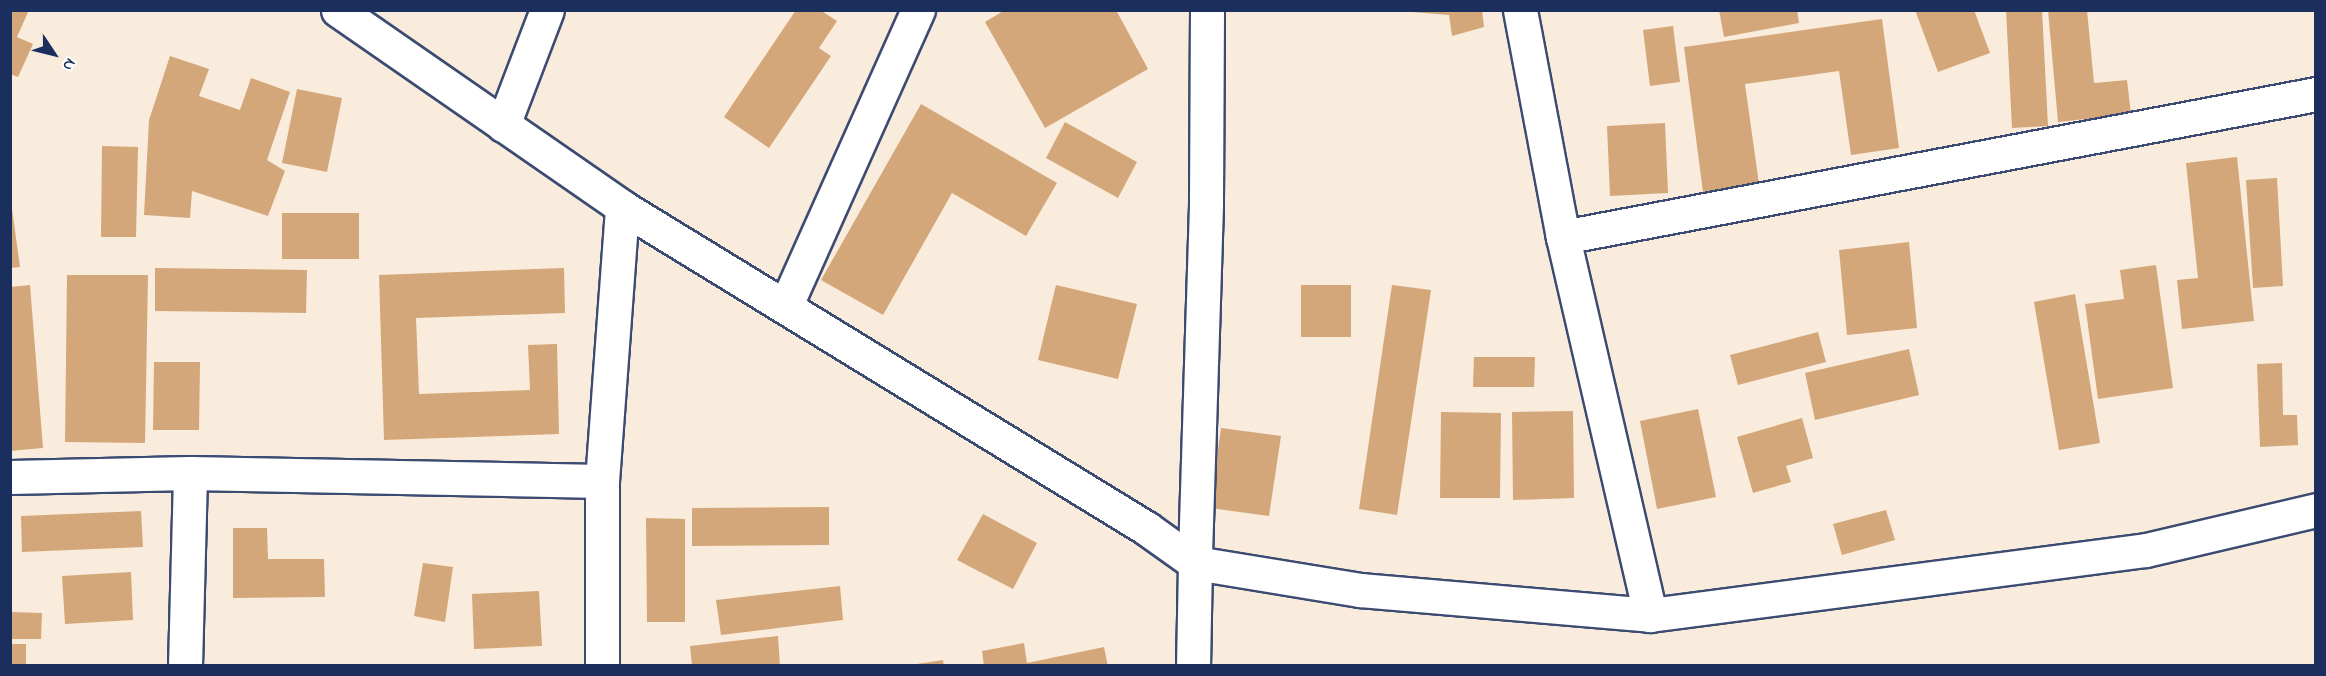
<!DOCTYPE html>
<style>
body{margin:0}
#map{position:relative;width:2326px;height:676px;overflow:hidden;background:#f9ecdc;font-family:"Indie Flower",sans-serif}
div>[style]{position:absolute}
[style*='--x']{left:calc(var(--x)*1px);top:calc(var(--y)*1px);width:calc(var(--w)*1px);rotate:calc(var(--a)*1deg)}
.building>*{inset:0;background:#d4a77a}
.roads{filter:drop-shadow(2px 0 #3c4b71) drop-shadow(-2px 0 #3c4b71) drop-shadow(0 2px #3c4b71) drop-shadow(0 -2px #3c4b71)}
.minor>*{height:33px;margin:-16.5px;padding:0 16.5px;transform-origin:16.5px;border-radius:16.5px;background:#fff}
span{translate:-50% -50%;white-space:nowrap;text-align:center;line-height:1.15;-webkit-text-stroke:4.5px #fff;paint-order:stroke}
.frame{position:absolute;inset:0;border:12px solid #1b2f5e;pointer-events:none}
.north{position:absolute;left:24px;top:24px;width:60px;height:60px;-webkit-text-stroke:4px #fff;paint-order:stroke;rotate:125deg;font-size:16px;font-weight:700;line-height:24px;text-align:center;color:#1b2f5e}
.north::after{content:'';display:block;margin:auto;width:21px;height:27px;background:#1b2f5e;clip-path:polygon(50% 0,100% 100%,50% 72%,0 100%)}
</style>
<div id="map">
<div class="building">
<div style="clip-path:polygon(10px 10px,29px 10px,17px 37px,33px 44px,18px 77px,10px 74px)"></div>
<div style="clip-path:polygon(796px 10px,820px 10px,837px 21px,819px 48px,831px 56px,769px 148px,724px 117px)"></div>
<div style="clip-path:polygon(1005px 10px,1116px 10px,1148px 69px,1045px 128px,985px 22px)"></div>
<div style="clip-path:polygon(1387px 10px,1482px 10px,1484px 27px,1452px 36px,1449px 15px)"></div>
<div style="clip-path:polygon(1719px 10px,1797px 10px,1799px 23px,1724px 37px)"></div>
<div style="clip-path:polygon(1915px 10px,1974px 10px,1990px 53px,1938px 72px)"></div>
<div style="clip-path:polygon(2006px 10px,2042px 10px,2048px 126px,2012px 128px)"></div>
<div style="clip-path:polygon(2048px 10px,2087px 10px,2094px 83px,2127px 80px,2131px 114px,2058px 122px)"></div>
<div style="clip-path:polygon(1882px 19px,1899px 148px,1851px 155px,1839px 71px,1745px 84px,1759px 184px,1703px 192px,1684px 47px)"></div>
<div style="clip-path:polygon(1673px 26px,1680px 82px,1650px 86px,1643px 30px)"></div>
<div style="clip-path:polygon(170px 56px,209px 69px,199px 96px,240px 110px,251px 78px,290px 92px,267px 160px,285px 171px,268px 216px,192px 191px,190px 218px,144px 215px,149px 120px)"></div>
<div style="clip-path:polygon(297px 89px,342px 98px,327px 172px,282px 163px)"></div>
<div style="clip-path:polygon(921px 104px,1057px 183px,1026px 236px,952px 193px,883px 315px,821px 280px)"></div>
<div style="clip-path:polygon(1065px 122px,1137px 162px,1118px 198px,1046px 158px)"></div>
<div style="clip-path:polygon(1665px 123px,1668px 193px,1610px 196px,1607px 126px)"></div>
<div style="clip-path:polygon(102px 146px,138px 147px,136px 237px,101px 237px)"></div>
<div style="clip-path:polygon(2237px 157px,2254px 321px,2182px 329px,2177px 280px,2198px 278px,2186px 163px)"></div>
<div style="clip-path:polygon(2277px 178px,2283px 286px,2253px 288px,2246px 180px)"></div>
<div style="clip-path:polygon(10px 194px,20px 267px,10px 268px)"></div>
<div style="clip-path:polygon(282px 213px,359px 213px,359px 259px,282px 259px)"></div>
<div style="clip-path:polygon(1909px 242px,1917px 328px,1847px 335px,1839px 250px)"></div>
<div style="clip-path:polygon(2156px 265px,2173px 388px,2098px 399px,2085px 304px,2124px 299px,2120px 270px)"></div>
<div style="clip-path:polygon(155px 268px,307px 270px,306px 313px,155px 311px)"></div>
<div style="clip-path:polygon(564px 268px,565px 313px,416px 318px,419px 394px,530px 390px,528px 345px,557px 344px,559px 434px,384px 440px,379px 275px)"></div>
<div style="clip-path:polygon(67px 275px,148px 275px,145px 443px,65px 442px)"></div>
<div style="clip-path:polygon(30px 285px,43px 448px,10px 451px,10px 287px)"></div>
<div style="clip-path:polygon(1056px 285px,1137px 304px,1118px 379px,1038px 360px)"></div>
<div style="clip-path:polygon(1301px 285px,1351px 285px,1351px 337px,1301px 337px)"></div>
<div style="clip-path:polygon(1392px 285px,1431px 290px,1397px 515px,1359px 509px)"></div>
<div style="clip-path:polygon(2075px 294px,2100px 443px,2059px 450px,2034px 302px)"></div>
<div style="clip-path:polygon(1818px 332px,1826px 362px,1738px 385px,1730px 355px)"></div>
<div style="clip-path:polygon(1909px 349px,1919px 395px,1815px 420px,1805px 373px)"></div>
<div style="clip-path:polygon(1474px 357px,1535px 357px,1534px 387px,1473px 387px)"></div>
<div style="clip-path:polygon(154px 362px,200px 362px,199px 430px,153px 430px)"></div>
<div style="clip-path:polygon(2282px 363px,2283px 415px,2297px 415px,2298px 445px,2260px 447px,2257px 364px)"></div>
<div style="clip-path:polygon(1698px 409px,1716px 497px,1657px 509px,1640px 421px)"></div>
<div style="clip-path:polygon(1573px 411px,1574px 498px,1513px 500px,1512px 412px)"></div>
<div style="clip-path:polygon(1441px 412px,1501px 413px,1500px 498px,1440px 498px)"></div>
<div style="clip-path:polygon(1802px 418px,1813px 458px,1786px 466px,1791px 482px,1753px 493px,1737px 437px)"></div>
<div style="clip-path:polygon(1221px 428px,1281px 436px,1269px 516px,1210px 508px)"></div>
<div style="clip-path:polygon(829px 507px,829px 545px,692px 546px,692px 508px)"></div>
<div style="clip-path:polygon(1886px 510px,1895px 540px,1842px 555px,1833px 524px)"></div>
<div style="clip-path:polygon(141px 511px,143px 547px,22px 552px,21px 516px)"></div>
<div style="clip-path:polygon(983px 514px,1037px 543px,1013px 589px,957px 560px)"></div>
<div style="clip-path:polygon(646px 518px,685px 519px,685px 622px,647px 622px)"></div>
<div style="clip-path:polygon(233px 528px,267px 528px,268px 559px,324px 559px,325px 597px,233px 598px)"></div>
<div style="clip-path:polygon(423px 563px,453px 567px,445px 622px,414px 616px)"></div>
<div style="clip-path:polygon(131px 572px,133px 620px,65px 624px,62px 576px)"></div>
<div style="clip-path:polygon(840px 586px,843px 620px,721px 635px,716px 600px)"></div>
<div style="clip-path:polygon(539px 591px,542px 646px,474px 649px,472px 594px)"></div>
<div style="clip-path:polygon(10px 612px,42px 613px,41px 639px,10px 639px)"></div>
<div style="clip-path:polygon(778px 636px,780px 666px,692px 666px,690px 646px)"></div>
<div style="clip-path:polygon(1024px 643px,1027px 663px,1104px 647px,1108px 666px,984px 666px,982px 651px)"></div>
<div style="clip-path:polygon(10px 644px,26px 644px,26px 666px,10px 666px)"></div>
<div style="clip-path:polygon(943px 660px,944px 666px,917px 666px,917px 664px)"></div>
</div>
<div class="roads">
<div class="minor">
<div style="--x:338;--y:10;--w:346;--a:34.7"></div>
<div style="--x:622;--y:207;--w:615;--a:31.49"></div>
<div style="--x:1146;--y:528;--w:60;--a:35.5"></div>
<div style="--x:1195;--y:563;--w:103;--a:91.1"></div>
<div style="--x:1207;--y:10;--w:195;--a:90.3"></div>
<div style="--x:1206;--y:205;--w:358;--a:91.8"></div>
<div style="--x:1195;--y:563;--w:167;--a:9.3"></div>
<div style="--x:1360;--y:590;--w:291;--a:4.9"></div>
<div style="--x:1650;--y:615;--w:500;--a:-7.47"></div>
<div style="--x:2146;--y:550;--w:175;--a:-13.2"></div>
<div style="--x:1520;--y:10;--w:231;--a:79.3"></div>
<div style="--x:1563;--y:237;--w:388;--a:77"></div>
<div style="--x:503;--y:125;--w:123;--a:-69.1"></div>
<div style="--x:1563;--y:237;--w:766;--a:-10.75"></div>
<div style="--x:786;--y:305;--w:323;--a:-65.9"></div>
<div style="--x:10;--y:477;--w:180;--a:-1.3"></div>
<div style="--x:190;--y:473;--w:412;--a:1.1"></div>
<div style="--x:185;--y:666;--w:193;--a:-88.5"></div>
<div style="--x:602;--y:666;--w:185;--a:-90"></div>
<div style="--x:602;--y:481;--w:275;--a:-85.8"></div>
</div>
</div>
<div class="frame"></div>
<div class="north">N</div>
</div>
